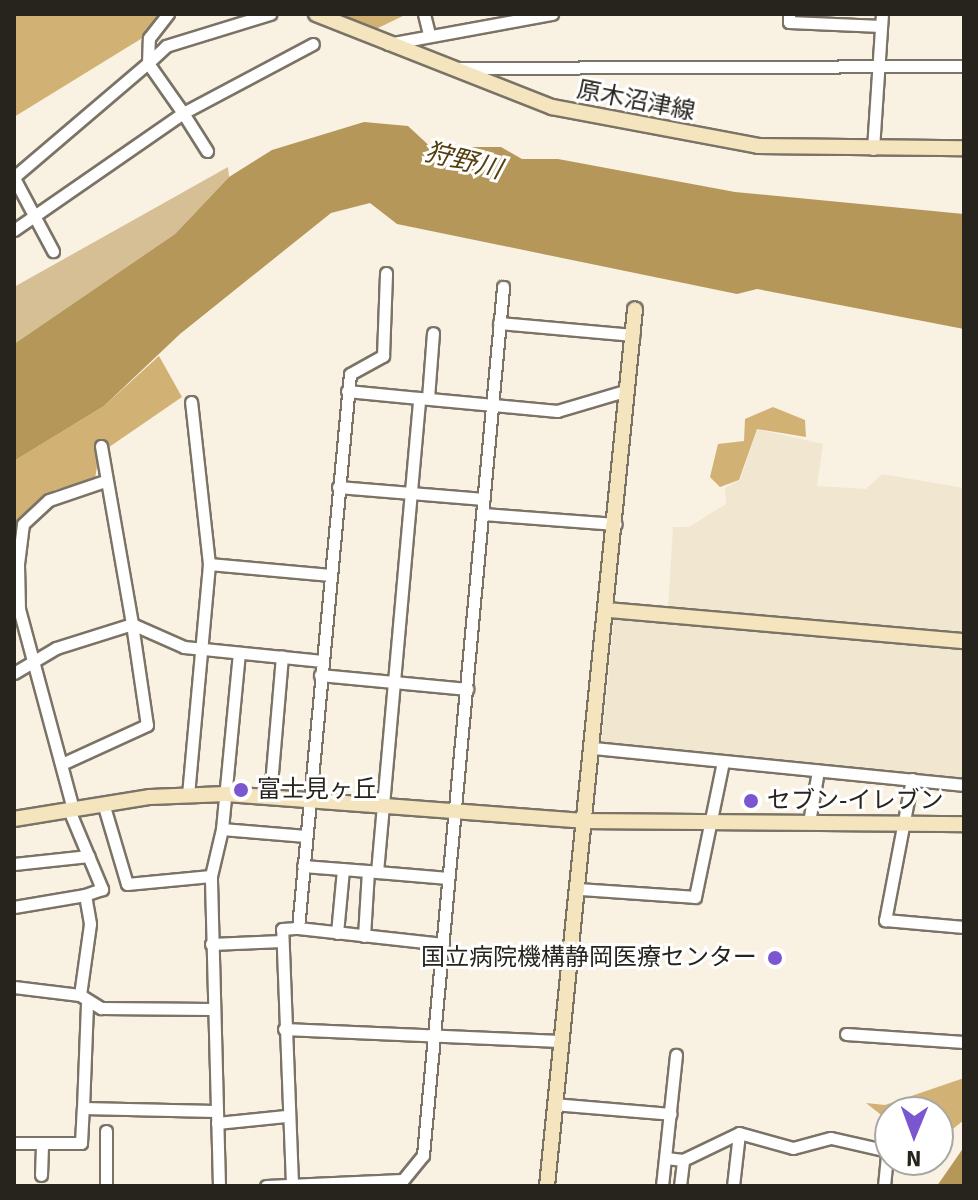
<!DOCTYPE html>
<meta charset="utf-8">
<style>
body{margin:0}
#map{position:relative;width:978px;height:1200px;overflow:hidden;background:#f9f1e2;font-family:Signika,"Noto Sans JP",sans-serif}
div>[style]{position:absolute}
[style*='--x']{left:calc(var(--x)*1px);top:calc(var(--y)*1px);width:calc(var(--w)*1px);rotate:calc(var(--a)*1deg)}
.built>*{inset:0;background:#f1e6d0}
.green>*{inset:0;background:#d6bf94}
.forest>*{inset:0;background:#d2b274}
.water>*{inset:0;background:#b6975a}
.roads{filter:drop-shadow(2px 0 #7a7366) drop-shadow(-2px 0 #7a7366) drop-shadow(0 2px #7a7366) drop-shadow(0 -2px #7a7366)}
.street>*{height:11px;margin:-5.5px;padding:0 5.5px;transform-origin:5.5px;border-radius:5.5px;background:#fff}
.secondary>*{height:14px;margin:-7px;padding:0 7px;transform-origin:7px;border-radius:7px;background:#f5e5bf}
.dots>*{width:22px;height:22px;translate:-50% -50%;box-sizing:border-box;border:4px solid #fff;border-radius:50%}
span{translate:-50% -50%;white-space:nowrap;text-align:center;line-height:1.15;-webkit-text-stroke:6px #fff;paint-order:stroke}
.street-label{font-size:24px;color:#27241e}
.poi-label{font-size:24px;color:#27241e}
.left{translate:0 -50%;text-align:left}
.right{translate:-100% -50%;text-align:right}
.water-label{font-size:26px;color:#553f0e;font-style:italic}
.frame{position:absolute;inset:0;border:16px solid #27241e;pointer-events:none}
.north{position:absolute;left:874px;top:1096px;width:80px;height:80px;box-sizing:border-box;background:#fff;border:2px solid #a9a7a5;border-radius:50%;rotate:181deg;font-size:22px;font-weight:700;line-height:32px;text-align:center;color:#27241e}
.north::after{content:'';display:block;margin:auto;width:28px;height:36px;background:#7a56d0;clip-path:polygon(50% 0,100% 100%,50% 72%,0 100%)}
</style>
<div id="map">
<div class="built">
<div style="clip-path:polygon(757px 429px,823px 444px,817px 486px,866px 489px,882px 474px,964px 488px,964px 635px,668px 609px,673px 527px,689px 527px,726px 504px,725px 488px,740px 480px)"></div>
<div style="clip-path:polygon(614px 618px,964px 649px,964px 782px,601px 747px)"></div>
</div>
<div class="green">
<div style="clip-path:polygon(228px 167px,229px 177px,175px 234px,14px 344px,14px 287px)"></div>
</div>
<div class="forest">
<div style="clip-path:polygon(14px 14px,161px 14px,144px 37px,14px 117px)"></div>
<div style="clip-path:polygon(349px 14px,407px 14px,374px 30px,345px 23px)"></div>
<div style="clip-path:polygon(159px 356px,182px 397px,99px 454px,95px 479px,54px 490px,14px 532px,14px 461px,104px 406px)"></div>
<div style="clip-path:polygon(773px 407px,805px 420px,806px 437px,757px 429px,739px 480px,720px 487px,710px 477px,718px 444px,744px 441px,745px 419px)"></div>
<div style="clip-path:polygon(964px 1078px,964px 1120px,938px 1141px,945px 1124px,938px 1112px,885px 1118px,866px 1103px,885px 1105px)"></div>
</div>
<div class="water">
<div style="clip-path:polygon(364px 122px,408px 126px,449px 164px,468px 147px,501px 147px,522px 159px,558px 159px,735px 192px,964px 214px,964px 329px,757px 289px,737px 294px,397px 224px,370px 203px,331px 213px,180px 334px,104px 406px,14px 461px,14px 344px,175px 234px,229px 177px,272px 150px)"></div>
<div style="clip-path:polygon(964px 1147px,964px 1186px,937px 1186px,939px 1183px)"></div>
</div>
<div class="roads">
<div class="street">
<div style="--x:424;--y:14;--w:21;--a:76"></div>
<div style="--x:789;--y:14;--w:8;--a:90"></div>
<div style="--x:789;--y:22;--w:92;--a:2.5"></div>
<div style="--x:388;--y:44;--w:167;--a:-10.4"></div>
<div style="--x:451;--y:68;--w:513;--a:-0.22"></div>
<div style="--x:873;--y:149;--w:135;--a:-86.2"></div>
<div style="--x:207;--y:151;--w:45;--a:-122.3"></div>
<div style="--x:183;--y:113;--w:147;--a:-28"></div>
<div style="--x:14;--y:177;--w:176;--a:-40.4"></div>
<div style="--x:148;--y:63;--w:25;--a:-88"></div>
<div style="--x:149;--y:38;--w:31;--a:-52"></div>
<div style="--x:14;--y:178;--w:83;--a:61.9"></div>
<div style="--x:14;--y:230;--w:206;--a:-34.7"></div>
<div style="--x:183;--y:113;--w:61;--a:-125"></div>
<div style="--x:148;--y:63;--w:25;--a:-43"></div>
<div style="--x:166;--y:46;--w:109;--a:-17.1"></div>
<div style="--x:499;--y:323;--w:135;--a:5.1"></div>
<div style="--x:347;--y:391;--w:72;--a:5.6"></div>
<div style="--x:428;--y:398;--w:65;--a:-85.6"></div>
<div style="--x:101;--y:446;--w:181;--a:80.1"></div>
<div style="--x:132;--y:624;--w:57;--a:23.9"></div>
<div style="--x:184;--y:647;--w:139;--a:5.8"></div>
<div style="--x:338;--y:487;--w:146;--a:4.7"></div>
<div style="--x:483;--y:514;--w:133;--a:4.3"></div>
<div style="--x:209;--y:564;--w:122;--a:5.2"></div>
<div style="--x:14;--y:673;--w:49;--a:-30.8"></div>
<div style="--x:56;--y:648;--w:80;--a:-17.5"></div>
<div style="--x:132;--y:624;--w:102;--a:81.6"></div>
<div style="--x:147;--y:725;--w:89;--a:155.4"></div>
<div style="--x:320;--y:675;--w:148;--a:5.4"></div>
<div style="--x:594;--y:748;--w:372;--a:5.7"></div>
<div style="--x:912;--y:779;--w:144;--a:100.8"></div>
<div style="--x:885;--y:920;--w:79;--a:5.1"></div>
<div style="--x:188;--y:795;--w:232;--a:-84.8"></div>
<div style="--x:209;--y:564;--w:163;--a:-96.3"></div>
<div style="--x:270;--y:796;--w:140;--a:-85.1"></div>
<div style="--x:103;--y:803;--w:84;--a:73.5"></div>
<div style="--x:127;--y:884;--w:84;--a:-5.4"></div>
<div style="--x:73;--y:809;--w:207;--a:-105.1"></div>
<div style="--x:19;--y:609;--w:45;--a:-91.3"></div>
<div style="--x:18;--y:564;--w:40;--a:-82.9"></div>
<div style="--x:23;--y:524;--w:35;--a:-43"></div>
<div style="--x:49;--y:500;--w:59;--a:-18.7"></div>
<div style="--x:69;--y:810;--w:86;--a:67.3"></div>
<div style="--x:102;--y:889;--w:18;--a:161"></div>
<div style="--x:85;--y:895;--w:29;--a:80"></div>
<div style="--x:90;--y:924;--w:72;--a:98"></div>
<div style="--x:809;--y:822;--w:52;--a:-80"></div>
<div style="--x:222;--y:829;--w:84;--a:4.8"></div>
<div style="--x:14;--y:864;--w:75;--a:-6.1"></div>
<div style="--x:303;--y:866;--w:65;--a:4.4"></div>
<div style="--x:448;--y:878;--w:71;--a:-175.2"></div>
<div style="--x:377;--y:872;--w:476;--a:-84.9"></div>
<div style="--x:419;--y:398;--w:139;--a:5.4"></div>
<div style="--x:557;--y:411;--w:74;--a:-16.5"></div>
<div style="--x:579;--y:889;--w:116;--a:3.9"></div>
<div style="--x:695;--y:897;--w:138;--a:-78.3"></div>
<div style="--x:14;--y:907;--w:72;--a:-9.6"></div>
<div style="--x:298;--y:928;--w:146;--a:6.3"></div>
<div style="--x:337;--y:933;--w:64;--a:-84.6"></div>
<div style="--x:364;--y:936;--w:65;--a:-86.5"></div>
<div style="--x:368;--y:871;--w:9;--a:6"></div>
<div style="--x:211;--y:944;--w:71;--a:-2.4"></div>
<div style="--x:14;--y:987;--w:66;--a:6.9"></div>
<div style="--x:80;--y:995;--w:25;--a:32"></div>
<div style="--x:101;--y:1008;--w:110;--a:0.5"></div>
<div style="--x:284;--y:1029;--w:276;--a:2.5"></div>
<div style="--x:846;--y:1034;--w:118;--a:3.9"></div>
<div style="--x:553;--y:1104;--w:118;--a:4.8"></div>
<div style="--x:83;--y:1108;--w:104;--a:-87.8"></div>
<div style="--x:217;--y:1123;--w:69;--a:-5.8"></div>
<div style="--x:14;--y:1143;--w:67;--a:0"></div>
<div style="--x:81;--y:1143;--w:35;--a:-87"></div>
<div style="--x:83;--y:1108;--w:132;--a:1.3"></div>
<div style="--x:666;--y:1158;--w:17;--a:7"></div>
<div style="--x:683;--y:1160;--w:62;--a:-25.7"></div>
<div style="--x:41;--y:1175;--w:32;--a:-88"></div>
<div style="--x:292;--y:1184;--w:255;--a:-92.2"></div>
<div style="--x:282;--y:929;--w:16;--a:-4"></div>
<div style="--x:298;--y:928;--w:556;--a:-84.64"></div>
<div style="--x:350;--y:374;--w:38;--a:-29"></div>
<div style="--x:383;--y:356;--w:83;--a:-87.9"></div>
<div style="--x:106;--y:1186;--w:55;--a:-90"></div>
<div style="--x:219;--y:1186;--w:310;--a:-91.5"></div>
<div style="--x:211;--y:876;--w:48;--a:-76.8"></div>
<div style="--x:222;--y:829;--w:177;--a:-84.5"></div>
<div style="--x:266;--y:1186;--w:136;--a:-2.5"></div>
<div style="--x:398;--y:1186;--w:40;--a:-51"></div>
<div style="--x:423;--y:1155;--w:872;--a:-84.73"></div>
<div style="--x:662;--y:1186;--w:132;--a:-83.9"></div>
<div style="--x:680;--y:1186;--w:26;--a:-83"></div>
<div style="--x:733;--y:1186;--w:53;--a:-83.5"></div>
<div style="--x:739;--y:1133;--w:56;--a:15.5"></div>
<div style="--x:793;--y:1148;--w:39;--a:-15"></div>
<div style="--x:831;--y:1138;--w:58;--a:12.8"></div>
<div style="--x:884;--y:1186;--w:61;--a:-84.4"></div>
</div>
<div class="secondary">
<div style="--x:316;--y:14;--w:254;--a:21.5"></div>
<div style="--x:552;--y:107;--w:210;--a:10.7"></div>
<div style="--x:758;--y:146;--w:206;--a:0.6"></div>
<div style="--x:608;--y:610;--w:357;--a:5"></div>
<div style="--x:14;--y:819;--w:138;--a:-9.2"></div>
<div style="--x:150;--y:797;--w:76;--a:-2.3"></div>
<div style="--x:226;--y:794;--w:362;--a:4.3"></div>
<div style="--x:587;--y:821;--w:377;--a:0.5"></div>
<div style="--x:547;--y:1186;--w:881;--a:-84.27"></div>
</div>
</div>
<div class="dots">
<div style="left:241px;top:790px;background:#7a56d0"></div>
<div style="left:751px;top:801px;background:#7a56d0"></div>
<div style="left:775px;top:958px;background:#7a56d0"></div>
</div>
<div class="street-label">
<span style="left:636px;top:101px;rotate:11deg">原木沼津線</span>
</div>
<div class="poi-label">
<span class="left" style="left:257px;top:790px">富士見ヶ丘</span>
<span class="left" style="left:767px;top:801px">セブン-イレブン</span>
<span class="right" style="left:757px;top:958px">国立病院機構静岡医療センター</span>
</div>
<div class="water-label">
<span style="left:463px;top:162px;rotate:14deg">狩野川</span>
</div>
<div class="frame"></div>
<div class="north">N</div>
</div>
